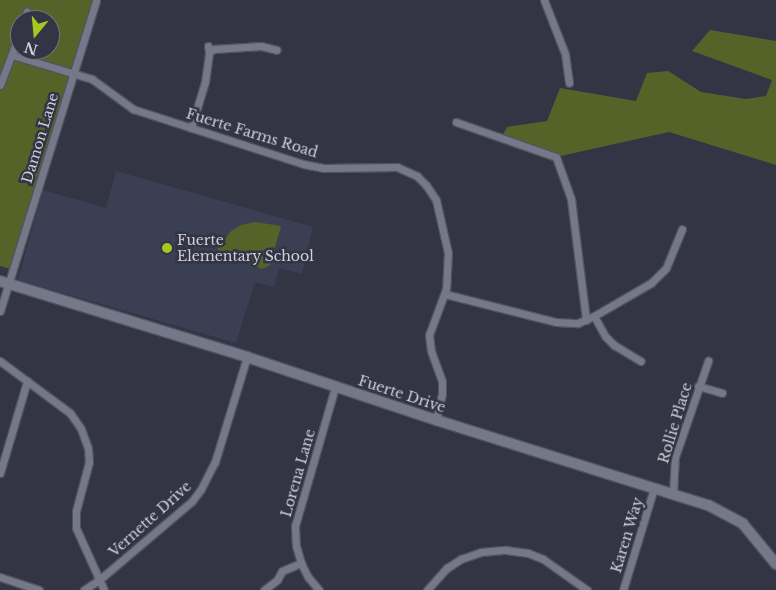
<!DOCTYPE html>
<style>
body{margin:0}
#map{position:relative;width:776px;height:590px;overflow:hidden;background:#333544;font-family:"Libre Baskerville",serif}
div>[style]{position:absolute}
[style*='--x']{left:calc(var(--x)*1px);top:calc(var(--y)*1px);width:calc(var(--w)*1px);rotate:calc(var(--a)*1deg)}
.built>*{inset:0;background:#3b3f54}
.green>*{inset:0;background:#556329}
.roads{filter:drop-shadow(1px 0 #515360) drop-shadow(-1px 0 #515360) drop-shadow(0 1px #515360) drop-shadow(0 -1px #515360)}
.street>*{height:7px;margin:-3.5px;padding:0 3.5px;transform-origin:3.5px;border-radius:3.5px;background:#757889}
.secondary>*{height:10px;margin:-5px;padding:0 5px;transform-origin:5px;border-radius:5px;background:#757889}
.dots>*{width:14px;height:14px;translate:-50% -50%;box-sizing:border-box;border:2px solid #333544;border-radius:50%}
span{translate:-50% -50%;white-space:nowrap;text-align:center;line-height:1.15;-webkit-text-stroke:5px #333544;paint-order:stroke}
.street-label{font-size:14px;color:#cfd0da}
.poi-label{font-size:14px;color:#cfd0da}
.left{translate:0 -50%;text-align:left}
.north{position:absolute;left:10px;top:10px;width:50px;height:50px;box-sizing:border-box;background:#333544;border:1px solid #717380;border-radius:50%;rotate:197deg;font-size:14px;font-weight:700;line-height:20px;text-align:center;color:#cfd0da}
.north::after{content:'';display:block;margin:auto;width:18px;height:22px;background:#a7c81f;clip-path:polygon(50% 0,100% 100%,50% 72%,0 100%)}
</style>
<div id="map">
<div class="built">
<div style="clip-path:polygon(116px 171px,313px 227px,302px 274px,279px 268px,274px 287px,255px 282px,236px 343px,18px 280px,43px 190px,106px 208px)"></div>
</div>
<div class="green">
<div style="clip-path:polygon(evenodd,0 0,93px 0,13px 270px,0 266px,0 0,20px 20px,50px 20px,50px 50px,20px 50px,20px 20px)"></div>
<div style="clip-path:polygon(710px 30px,776px 41px,776px 165px,669px 132px,556px 157px,501px 138px,507px 127px,547px 121px,560px 88px,636px 101px,647px 73px,668px 71px,701px 92px,746px 99px,766px 96px,772px 80px,692px 51px)"></div>
<div style="clip-path:polygon(255px 222px,281px 226px,270px 265px,262px 269px,217px 250px,230px 232px,241px 225px)"></div>
</div>
<div class="roads">
<div class="street">
<div style="--x:544;--y:0;--w:58;--a:68.7"></div>
<div style="--x:565;--y:54;--w:29;--a:82"></div>
<div style="--x:24;--y:20;--w:9;--a:-72"></div>
<div style="--x:209;--y:52;--w:6;--a:-31"></div>
<div style="--x:214;--y:49;--w:47;--a:-3.7"></div>
<div style="--x:261;--y:46;--w:16;--a:14"></div>
<div style="--x:12;--y:55;--w:84;--a:16.7"></div>
<div style="--x:92;--y:79;--w:51;--a:36.2"></div>
<div style="--x:133;--y:109;--w:179;--a:17.9"></div>
<div style="--x:303;--y:164;--w:21;--a:11"></div>
<div style="--x:324;--y:168;--w:73;--a:-0.8"></div>
<div style="--x:397;--y:167;--w:22;--a:24"></div>
<div style="--x:417;--y:176;--w:13;--a:45"></div>
<div style="--x:426;--y:185;--w:18;--a:56"></div>
<div style="--x:436;--y:200;--w:54;--a:77.2"></div>
<div style="--x:448;--y:253;--w:36;--a:93"></div>
<div style="--x:446;--y:289;--w:49;--a:110.3"></div>
<div style="--x:429;--y:335;--w:16;--a:83"></div>
<div style="--x:431;--y:351;--w:32;--a:70"></div>
<div style="--x:442;--y:381;--w:13;--a:90"></div>
<div style="--x:442;--y:394;--w:27;--a:103"></div>
<div style="--x:0;--y:85;--w:57;--a:-69.3"></div>
<div style="--x:456;--y:122;--w:106;--a:19.3"></div>
<div style="--x:556;--y:157;--w:45;--a:70.3"></div>
<div style="--x:571;--y:199;--w:122;--a:82.9"></div>
<div style="--x:191;--y:128;--w:48;--a:-73.1"></div>
<div style="--x:205;--y:82;--w:30;--a:-82"></div>
<div style="--x:209;--y:52;--w:6;--a:-99"></div>
<div style="--x:445;--y:294;--w:114;--a:14.2"></div>
<div style="--x:556;--y:322;--w:22;--a:3"></div>
<div style="--x:578;--y:323;--w:17;--a:-24"></div>
<div style="--x:594;--y:316;--w:66;--a:-30.1"></div>
<div style="--x:651;--y:283;--w:21;--a:-45"></div>
<div style="--x:666;--y:268;--w:42;--a:-67.7"></div>
<div style="--x:0;--y:311;--w:325;--a:-72.8"></div>
<div style="--x:594;--y:316;--w:23;--a:61"></div>
<div style="--x:605;--y:336;--w:13;--a:45"></div>
<div style="--x:614;--y:345;--w:31;--a:31"></div>
<div style="--x:0;--y:361;--w:87;--a:36.6"></div>
<div style="--x:70;--y:413;--w:19;--a:55"></div>
<div style="--x:81;--y:429;--w:20;--a:70"></div>
<div style="--x:88;--y:448;--w:14;--a:86"></div>
<div style="--x:89;--y:462;--w:51;--a:104.9"></div>
<div style="--x:76;--y:511;--w:17;--a:90"></div>
<div style="--x:76;--y:528;--w:68;--a:65.7"></div>
<div style="--x:698;--y:386;--w:25;--a:16"></div>
<div style="--x:0;--y:473;--w:96;--a:-73.6"></div>
<div style="--x:673;--y:494;--w:37;--a:-87"></div>
<div style="--x:675;--y:457;--w:102;--a:-71"></div>
<div style="--x:0;--y:577;--w:41;--a:18.4"></div>
<div style="--x:84;--y:590;--w:18;--a:-34"></div>
<div style="--x:99;--y:580;--w:122;--a:-40.3"></div>
<div style="--x:192;--y:501;--w:15;--a:-53"></div>
<div style="--x:201;--y:489;--w:30;--a:-63"></div>
<div style="--x:215;--y:462;--w:110;--a:-73.1"></div>
<div style="--x:264;--y:590;--w:16;--a:-38"></div>
<div style="--x:277;--y:580;--w:10;--a:-61"></div>
<div style="--x:282;--y:571;--w:21;--a:-23"></div>
<div style="--x:319;--y:590;--w:17;--a:-130"></div>
<div style="--x:308;--y:577;--w:16;--a:-117"></div>
<div style="--x:301;--y:563;--w:18;--a:-106"></div>
<div style="--x:296;--y:546;--w:20;--a:-93"></div>
<div style="--x:295;--y:526;--w:145;--a:-73.9"></div>
<div style="--x:427;--y:590;--w:30;--a:-48"></div>
<div style="--x:447;--y:568;--w:17;--a:-33"></div>
<div style="--x:461;--y:559;--w:21;--a:-19"></div>
<div style="--x:481;--y:552;--w:25;--a:-5"></div>
<div style="--x:506;--y:550;--w:22;--a:8"></div>
<div style="--x:528;--y:553;--w:16;--a:22"></div>
<div style="--x:543;--y:559;--w:54;--a:35.2"></div>
<div style="--x:623;--y:590;--w:107;--a:-73.1"></div>
</div>
<div class="secondary">
<div style="--x:0;--y:281;--w:258;--a:17.1"></div>
<div style="--x:247;--y:357;--w:199;--a:18.4"></div>
<div style="--x:436;--y:420;--w:285;--a:17.4"></div>
<div style="--x:708;--y:505;--w:40;--a:28"></div>
<div style="--x:743;--y:524;--w:52;--a:50.5"></div>
</div>
</div>
<div class="dots">
<div style="left:167px;top:248px;background:#a7c81f"></div>
</div>
<div class="street-label">
<span style="left:252px;top:133px;rotate:17deg">Fuerte Farms Road</span>
<span style="left:40px;top:138px;rotate:-73deg">Damon Lane</span>
<span style="left:402px;top:394px;rotate:18deg">Fuerte Drive</span>
<span style="left:675px;top:423px;rotate:-73deg">Rollie Place</span>
<span style="left:298px;top:473px;rotate:-74deg">Lorena Lane</span>
<span style="left:150px;top:519px;rotate:-42deg">Vernette Drive</span>
<span style="left:627px;top:535px;rotate:-73deg">Karen Way</span>
</div>
<div class="poi-label">
<span class="left" style="left:177px;top:248px">Fuerte<br>Elementary School</span>
</div>
<div class="north">N</div>
</div>
